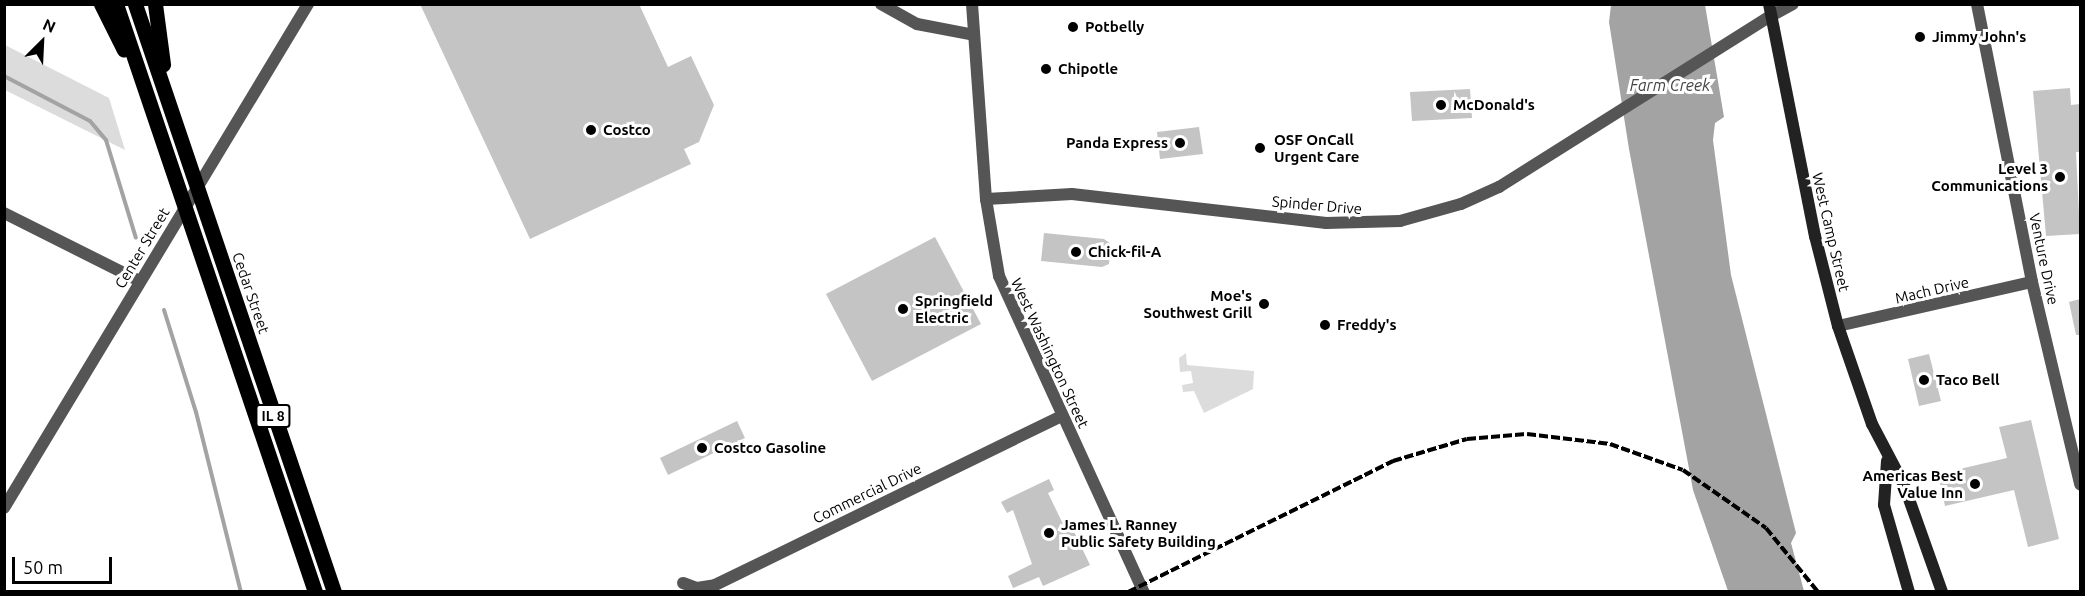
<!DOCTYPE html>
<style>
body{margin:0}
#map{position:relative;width:2085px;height:596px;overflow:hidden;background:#fff;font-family:Ubuntu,sans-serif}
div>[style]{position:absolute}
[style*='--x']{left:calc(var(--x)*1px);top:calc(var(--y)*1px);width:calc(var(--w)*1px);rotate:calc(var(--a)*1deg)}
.green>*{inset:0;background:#dcdcdc}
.water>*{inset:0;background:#a3a3a3}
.stream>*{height:4px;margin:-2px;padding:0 2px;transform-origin:2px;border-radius:2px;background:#a3a3a3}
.building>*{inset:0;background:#c4c4c4}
.minor>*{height:12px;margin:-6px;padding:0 6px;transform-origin:6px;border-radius:6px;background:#555}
.tertiary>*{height:12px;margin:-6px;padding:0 6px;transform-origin:6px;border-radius:6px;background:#555}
.secondary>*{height:12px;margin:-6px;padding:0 6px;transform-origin:6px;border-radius:6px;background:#222}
.primary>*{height:15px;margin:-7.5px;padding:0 7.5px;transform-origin:7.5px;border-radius:7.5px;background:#000}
.rail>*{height:4px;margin-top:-2px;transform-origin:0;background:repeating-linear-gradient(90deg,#000 0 9px,transparent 0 12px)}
.dots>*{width:16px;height:16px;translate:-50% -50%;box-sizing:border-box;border:3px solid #fff;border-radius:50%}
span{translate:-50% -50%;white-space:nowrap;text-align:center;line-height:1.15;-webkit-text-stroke:6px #fff;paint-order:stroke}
.shield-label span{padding:2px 4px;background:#fff;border:2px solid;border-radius:4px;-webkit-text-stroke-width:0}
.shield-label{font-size:14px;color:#000;font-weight:700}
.poi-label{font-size:15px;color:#000;font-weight:700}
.left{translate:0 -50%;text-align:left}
.right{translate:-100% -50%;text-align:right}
.street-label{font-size:15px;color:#000}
.water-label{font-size:16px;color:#444;font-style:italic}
.frame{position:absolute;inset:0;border:6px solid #000;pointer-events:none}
.north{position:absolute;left:12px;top:12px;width:60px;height:60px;-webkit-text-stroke:4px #fff;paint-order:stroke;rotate:24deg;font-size:16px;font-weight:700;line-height:24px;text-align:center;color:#000}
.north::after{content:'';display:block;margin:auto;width:21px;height:27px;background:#000;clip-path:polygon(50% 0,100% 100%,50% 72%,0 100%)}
.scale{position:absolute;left:12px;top:557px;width:100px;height:27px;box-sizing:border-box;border:3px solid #000;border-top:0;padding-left:8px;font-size:18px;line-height:21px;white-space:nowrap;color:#000;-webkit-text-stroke:4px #fff;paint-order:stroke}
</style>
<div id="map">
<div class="green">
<div style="clip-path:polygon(5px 45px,109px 98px,125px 150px,5px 90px)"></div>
<div style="clip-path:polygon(1186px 353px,1187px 365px,1254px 371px,1253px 389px,1204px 413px,1194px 391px,1183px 392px,1182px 385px,1193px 383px,1191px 371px,1180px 372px,1179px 358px)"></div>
</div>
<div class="water">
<div style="clip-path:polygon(1611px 5px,1705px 5px,1724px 117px,1715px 123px,1713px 140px,1731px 275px,1796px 533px,1791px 543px,1804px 591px,1728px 591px,1693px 490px,1629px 149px,1609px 22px)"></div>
</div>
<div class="stream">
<div style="--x:4;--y:76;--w:97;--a:27.6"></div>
<div style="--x:90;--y:121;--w:25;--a:50"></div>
<div style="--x:106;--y:140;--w:102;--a:73"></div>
<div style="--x:164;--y:310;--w:107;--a:72.6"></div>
<div style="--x:196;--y:412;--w:186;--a:76"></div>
</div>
<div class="building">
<div style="clip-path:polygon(420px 4px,639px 4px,668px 67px,691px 56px,714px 105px,699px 142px,684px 149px,691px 164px,530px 239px)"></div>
<div style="clip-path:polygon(2070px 88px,2071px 105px,2080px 104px,2080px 152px,2076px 152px,2080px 234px,2046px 236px,2033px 91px)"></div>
<div style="clip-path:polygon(1470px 89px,1472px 118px,1412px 121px,1410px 92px)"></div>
<div style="clip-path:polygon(1199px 127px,1203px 154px,1160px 159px,1157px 132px)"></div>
<div style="clip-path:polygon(1044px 233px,1104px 239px,1111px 244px,1109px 264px,1102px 267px,1041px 261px)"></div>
<div style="clip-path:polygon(935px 237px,981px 324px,872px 381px,826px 294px)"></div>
<div style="clip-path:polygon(2080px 299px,2080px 335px,2076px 335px,2069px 302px)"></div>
<div style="clip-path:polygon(1929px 354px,1941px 401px,1919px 406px,1908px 359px)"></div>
<div style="clip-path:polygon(2031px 420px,2059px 539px,2028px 547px,2014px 490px,1945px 506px,1938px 474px,2007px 458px,1999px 427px)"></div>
<div style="clip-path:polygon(737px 421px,745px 438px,668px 475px,660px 458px)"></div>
<div style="clip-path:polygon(1049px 479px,1054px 490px,1048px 493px,1063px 524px,1069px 521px,1090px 565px,1043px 586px,1039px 577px,1013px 588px,1008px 576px,1032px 564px,1013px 510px,1007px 513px,1001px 502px)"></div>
</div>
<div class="minor">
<div style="--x:881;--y:4;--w:41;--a:29.1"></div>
<div style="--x:917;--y:24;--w:58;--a:10.9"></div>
<div style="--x:1977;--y:4;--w:283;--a:78.8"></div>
<div style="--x:2032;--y:282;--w:208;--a:76.6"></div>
<div style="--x:1771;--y:16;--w:25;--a:-29"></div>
<div style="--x:4;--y:213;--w:152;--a:26.6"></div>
<div style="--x:1838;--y:326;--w:199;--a:-12.8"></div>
<div style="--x:4;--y:508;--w:589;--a:-58.9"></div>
<div style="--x:683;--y:583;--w:15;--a:20"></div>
<div style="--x:697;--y:588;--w:18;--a:-9"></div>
<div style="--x:715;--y:585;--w:386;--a:-26"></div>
</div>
<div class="tertiary">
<div style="--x:972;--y:4;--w:196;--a:85.9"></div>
<div style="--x:986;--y:199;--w:78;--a:80.4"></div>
<div style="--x:999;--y:276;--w:348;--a:65.4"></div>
<div style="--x:986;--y:199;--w:86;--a:-3.3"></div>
<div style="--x:1072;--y:194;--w:256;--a:6.5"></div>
<div style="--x:1326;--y:223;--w:74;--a:-1.5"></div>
<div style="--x:1400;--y:221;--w:63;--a:-15.6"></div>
<div style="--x:1461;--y:204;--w:42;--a:-24.1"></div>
<div style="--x:1499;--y:187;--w:321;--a:-32.2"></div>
</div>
<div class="secondary">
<div style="--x:1769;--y:4;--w:237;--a:78.8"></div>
<div style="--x:1815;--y:236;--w:93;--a:75.7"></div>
<div style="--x:1838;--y:326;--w:104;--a:70.9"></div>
<div style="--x:1872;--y:424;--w:69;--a:62.3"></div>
<div style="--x:1904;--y:485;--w:114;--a:70.4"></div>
<div style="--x:1887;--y:461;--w:44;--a:93.9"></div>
<div style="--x:1884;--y:505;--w:91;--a:74"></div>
</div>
<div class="primary">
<div style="--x:101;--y:4;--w:51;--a:63.4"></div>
<div style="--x:116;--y:4;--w:621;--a:71.3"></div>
<div style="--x:135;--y:4;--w:621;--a:71.3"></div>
<div style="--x:155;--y:4;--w:61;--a:82.4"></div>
</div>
<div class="rail">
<div style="--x:1128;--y:592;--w:296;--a:-26.3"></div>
<div style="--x:1393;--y:461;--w:77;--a:-16.6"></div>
<div style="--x:1467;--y:439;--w:60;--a:-4.8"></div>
<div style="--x:1527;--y:434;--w:84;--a:6.9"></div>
<div style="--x:1610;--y:444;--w:77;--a:19.6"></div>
<div style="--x:1683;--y:470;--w:101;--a:34.9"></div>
<div style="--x:1766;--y:528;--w:82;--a:50.9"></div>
</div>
<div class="dots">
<div style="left:1073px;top:27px;background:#000"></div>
<div style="left:1920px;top:37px;background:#000"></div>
<div style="left:1046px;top:69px;background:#000"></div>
<div style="left:1441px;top:105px;background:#000"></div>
<div style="left:591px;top:130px;background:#000"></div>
<div style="left:1180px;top:143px;background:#000"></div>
<div style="left:1260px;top:148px;background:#000"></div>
<div style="left:2060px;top:177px;background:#000"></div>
<div style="left:1076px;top:252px;background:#000"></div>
<div style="left:1264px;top:304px;background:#000"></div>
<div style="left:903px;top:309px;background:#000"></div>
<div style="left:1325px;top:325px;background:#000"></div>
<div style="left:1924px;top:380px;background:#000"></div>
<div style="left:702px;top:448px;background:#000"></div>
<div style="left:1975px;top:484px;background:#000"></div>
<div style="left:1049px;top:533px;background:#000"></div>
</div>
<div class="shield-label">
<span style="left:273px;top:416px">IL 8</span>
</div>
<div class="poi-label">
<span class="left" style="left:1085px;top:27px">Potbelly</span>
<span class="left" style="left:1932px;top:37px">Jimmy John's</span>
<span class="left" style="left:1058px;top:69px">Chipotle</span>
<span class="left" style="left:1453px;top:105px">McDonald's</span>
<span class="left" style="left:603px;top:130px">Costco</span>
<span class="left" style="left:1274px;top:148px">OSF OnCall<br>Urgent Care</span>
<span class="right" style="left:1168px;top:143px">Panda Express</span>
<span class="right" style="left:2048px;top:177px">Level 3<br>Communications</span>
<span class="left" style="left:1088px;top:252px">Chick-fil-A</span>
<span class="right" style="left:1252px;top:304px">Moe's<br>Southwest Grill</span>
<span class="left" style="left:915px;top:309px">Springfield<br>Electric</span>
<span class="left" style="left:1337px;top:325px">Freddy's</span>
<span class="left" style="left:1936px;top:380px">Taco Bell</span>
<span class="left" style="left:714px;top:448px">Costco Gasoline</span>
<span class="right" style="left:1963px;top:484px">Americas Best<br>Value Inn</span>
<span class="left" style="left:1061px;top:533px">James L. Ranney<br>Public Safety Building</span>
</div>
<div class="street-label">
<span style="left:1317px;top:205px;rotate:5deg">Spinder Drive</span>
<span style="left:1831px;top:232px;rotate:77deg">West Camp Street</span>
<span style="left:142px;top:248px;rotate:-59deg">Center Street</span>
<span style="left:2044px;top:259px;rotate:78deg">Venture Drive</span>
<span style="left:1932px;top:290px;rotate:-13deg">Mach Drive</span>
<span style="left:251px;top:293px;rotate:71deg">Cedar Street</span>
<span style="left:1050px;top:353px;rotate:65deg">West Washington Street</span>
<span style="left:867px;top:493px;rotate:-26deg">Commercial Drive</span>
</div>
<div class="water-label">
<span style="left:1670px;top:85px">Farm Creek</span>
</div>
<div class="frame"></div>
<div class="north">N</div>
<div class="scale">50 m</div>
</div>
